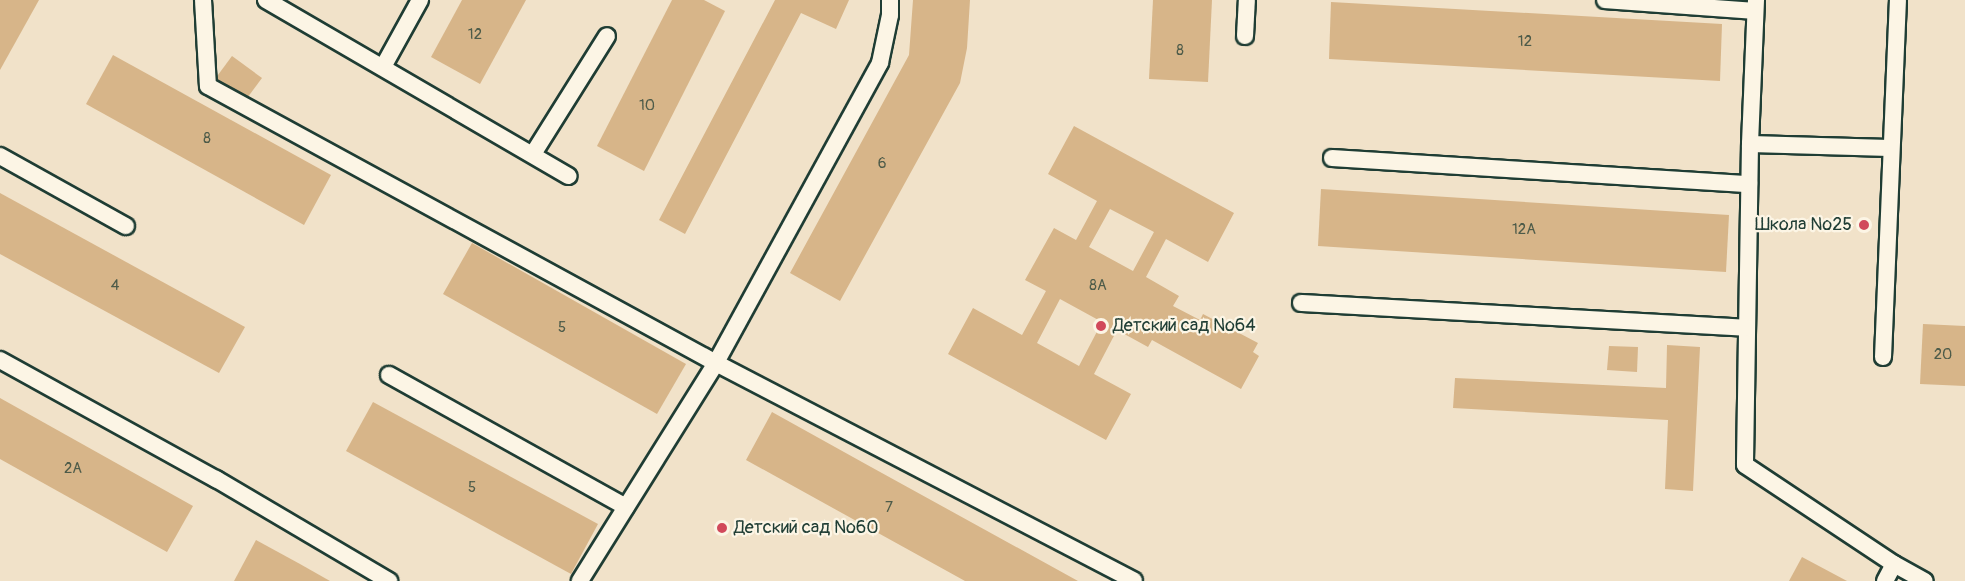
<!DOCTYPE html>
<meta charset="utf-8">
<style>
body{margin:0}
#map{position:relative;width:1965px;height:581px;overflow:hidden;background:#f1e2c9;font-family:Pangolin,sans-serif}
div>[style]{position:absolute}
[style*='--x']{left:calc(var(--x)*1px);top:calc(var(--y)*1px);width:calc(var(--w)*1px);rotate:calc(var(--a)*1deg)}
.building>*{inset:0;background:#d7b589}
.roads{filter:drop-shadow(2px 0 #1f3d34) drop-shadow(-2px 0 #1f3d34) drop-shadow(0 2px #1f3d34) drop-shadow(0 -2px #1f3d34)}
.service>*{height:16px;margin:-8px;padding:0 8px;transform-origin:8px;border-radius:8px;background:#fcf5e5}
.dots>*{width:16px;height:16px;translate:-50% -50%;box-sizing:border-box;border:3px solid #fcf5e5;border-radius:50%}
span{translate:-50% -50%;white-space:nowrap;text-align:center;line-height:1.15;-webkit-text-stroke:4.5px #fcf5e5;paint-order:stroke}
.number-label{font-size:15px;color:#4d5b49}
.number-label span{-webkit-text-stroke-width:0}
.poi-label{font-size:18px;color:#1f3d34}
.right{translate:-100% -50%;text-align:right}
.left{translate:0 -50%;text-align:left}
</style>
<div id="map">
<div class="building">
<div style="clip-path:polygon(0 0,39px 0,0 70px)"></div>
<div style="clip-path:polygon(462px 0,526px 0,480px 84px,431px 57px)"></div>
<div style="clip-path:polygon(672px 0,704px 0,725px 11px,644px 171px,597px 146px)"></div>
<div style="clip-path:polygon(775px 0,849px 0,836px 29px,801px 13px,685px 234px,659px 220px)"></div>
<div style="clip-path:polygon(913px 0,970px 0,967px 48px,960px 83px,840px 301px,790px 273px,909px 55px)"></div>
<div style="clip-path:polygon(1153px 0,1212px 0,1208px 82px,1149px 79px)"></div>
<div style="clip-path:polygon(1331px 2px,1722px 24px,1720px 81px,1329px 59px)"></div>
<div style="clip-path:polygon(113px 55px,331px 175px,304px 225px,86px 104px)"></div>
<div style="clip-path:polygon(232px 56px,262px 78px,245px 101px,215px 79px)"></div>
<div style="clip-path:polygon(evenodd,1074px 126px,1234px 213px,1208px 262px,1166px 239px,1146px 277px,1179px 296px,1173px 306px,1200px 320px,1203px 314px,1258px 343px,1253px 352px,1259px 356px,1241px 389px,1152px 340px,1148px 347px,1117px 330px,1094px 374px,1131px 394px,1106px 440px,948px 354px,973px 308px,1022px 335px,1046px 291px,1025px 280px,1054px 228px,1076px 240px,1097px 201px,1048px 174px,1074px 126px,1110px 209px,1154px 232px,1133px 271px,1089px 247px,1110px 209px,1074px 126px,1060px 299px,1102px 322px,1079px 366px,1037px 343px,1060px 299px)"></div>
<div style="clip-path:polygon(1321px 189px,1729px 215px,1726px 272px,1318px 246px)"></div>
<div style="clip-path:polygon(0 193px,245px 327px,219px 373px,0 254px)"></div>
<div style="clip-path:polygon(472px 243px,686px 364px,657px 414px,443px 294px)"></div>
<div style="clip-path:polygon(1923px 324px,1965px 326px,1965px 386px,1920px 384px)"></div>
<div style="clip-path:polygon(1667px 345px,1700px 347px,1693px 491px,1665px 489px,1668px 420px,1453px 408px,1455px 378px,1666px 388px)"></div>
<div style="clip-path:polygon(1609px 346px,1638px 347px,1637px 372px,1607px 370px)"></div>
<div style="clip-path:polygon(0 398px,193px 506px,167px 552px,0 459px)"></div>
<div style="clip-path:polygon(373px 402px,598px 524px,571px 574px,346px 451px)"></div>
<div style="clip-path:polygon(772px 412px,871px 467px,1078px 581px,965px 581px,746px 460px)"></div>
<div style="clip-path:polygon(256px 540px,300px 564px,330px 581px,234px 581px)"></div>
<div style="clip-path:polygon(1802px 557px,1847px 581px,1789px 581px)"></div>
</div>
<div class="roads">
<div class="service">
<div style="--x:203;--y:0;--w:86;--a:86.7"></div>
<div style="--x:208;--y:86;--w:579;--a:28.6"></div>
<div style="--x:716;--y:363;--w:257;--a:122"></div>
<div style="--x:266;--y:0;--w:350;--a:30.2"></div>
<div style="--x:890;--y:0;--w:15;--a:90"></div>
<div style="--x:890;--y:15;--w:49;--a:101.8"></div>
<div style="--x:880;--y:63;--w:342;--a:118.7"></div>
<div style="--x:716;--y:363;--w:471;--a:27.5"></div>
<div style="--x:1605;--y:0;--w:150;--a:4.2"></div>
<div style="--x:1756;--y:0;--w:144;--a:92.4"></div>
<div style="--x:1750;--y:144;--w:321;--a:90.9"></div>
<div style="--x:1745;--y:465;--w:179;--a:33.6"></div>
<div style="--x:1894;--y:564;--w:35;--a:29"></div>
<div style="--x:1245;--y:36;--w:36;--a:-87"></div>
<div style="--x:383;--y:67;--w:77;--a:-61.1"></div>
<div style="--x:1750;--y:144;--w:140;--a:1.6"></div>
<div style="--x:533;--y:154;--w:139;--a:-57.9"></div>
<div style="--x:0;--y:156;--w:144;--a:29.1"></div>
<div style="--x:1332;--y:158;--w:418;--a:3.6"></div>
<div style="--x:1301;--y:303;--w:446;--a:3.2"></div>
<div style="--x:1883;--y:357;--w:357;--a:-87.6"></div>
<div style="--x:0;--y:360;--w:247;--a:28.9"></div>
<div style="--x:216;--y:479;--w:201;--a:30.5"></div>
<div style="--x:389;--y:375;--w:271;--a:29.1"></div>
<div style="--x:1885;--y:581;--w:19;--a:-62"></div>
</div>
</div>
<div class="dots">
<div style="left:1864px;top:225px;background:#d1495b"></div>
<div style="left:1101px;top:326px;background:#d1495b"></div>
<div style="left:722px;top:528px;background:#d1495b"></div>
</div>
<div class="number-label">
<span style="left:475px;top:35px">12</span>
<span style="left:1525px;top:42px">12</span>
<span style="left:1180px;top:51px">8</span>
<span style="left:647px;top:106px">10</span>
<span style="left:207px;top:139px">8</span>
<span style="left:882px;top:164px">6</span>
<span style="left:1524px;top:230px">12А</span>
<span style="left:115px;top:286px">4</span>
<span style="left:1098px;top:286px">8А</span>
<span style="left:562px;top:328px">5</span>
<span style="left:1943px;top:355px">20</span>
<span style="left:73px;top:469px">2А</span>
<span style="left:472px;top:488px">5</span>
<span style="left:889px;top:508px">7</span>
</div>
<div class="poi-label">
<span class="right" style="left:1852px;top:225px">Школа №25</span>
<span class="left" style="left:1113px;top:326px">Детский сад №64</span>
<span class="left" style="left:734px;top:528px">Детский сад №60</span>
</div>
</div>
